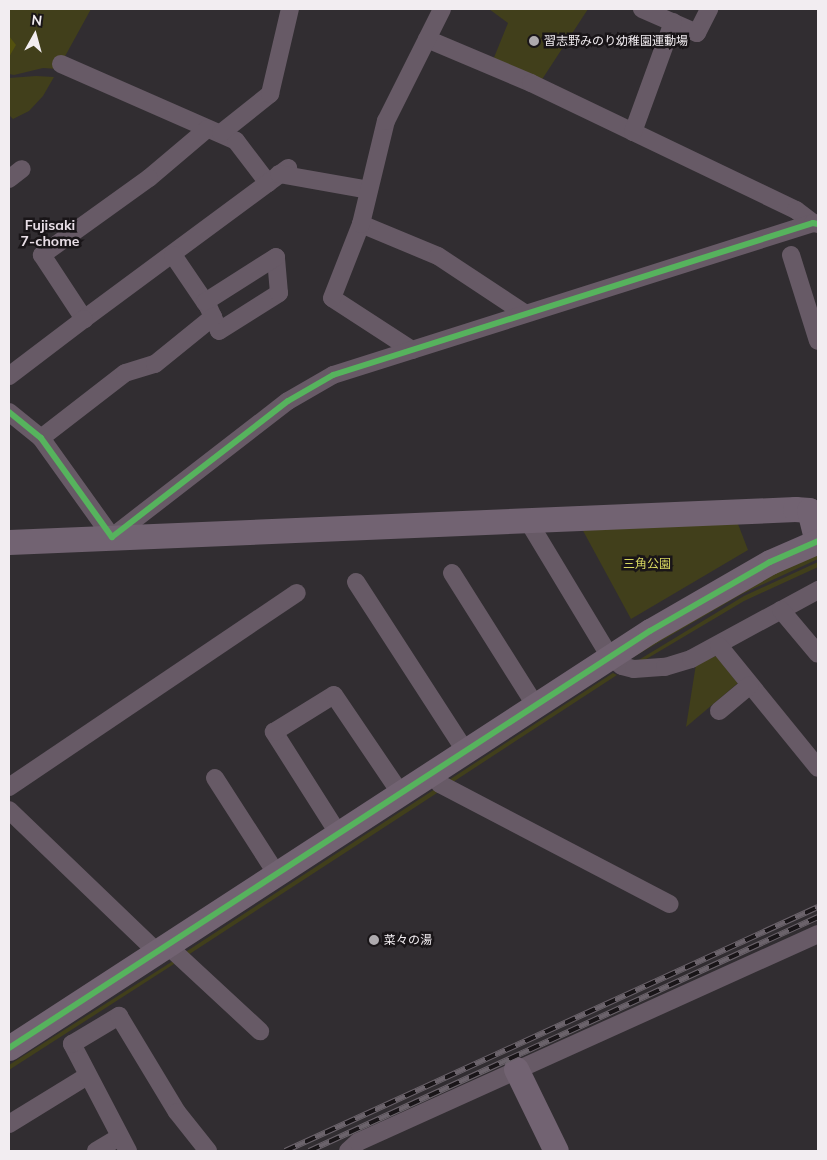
<!DOCTYPE html>
<meta charset="utf-8">
<style>
body{margin:0}
#map{position:relative;width:827px;height:1160px;overflow:hidden;background:#312d31;font-family:Mulish,"Noto Sans JP",sans-serif}
div>[style]{position:absolute}
[style*='--x']{left:calc(var(--x)*1px);top:calc(var(--y)*1px);width:calc(var(--w)*1px);rotate:calc(var(--a)*1deg)}
.green>*{inset:0;background:#413f1b}
.water>*{inset:0;background:#53510e}
.street>*{height:18px;margin:-9px;padding:0 9px;transform-origin:9px;border-radius:9px;background:#675a66}
.secondary>*{height:25px;margin:-12.5px;padding:0 12.5px;transform-origin:12.5px;border-radius:12.5px;background:#726372}
.rail>*{height:5.5px;margin-top:-2.75px;transform-origin:0;background:repeating-linear-gradient(90deg,#191518 0 11px,#6b636b 0 22px);box-sizing:border-box;border-block:1px solid #6b636b}
.cycleway>*{height:6px;margin:-3px;padding:0 3px;transform-origin:3px;border-radius:3px;background:#56b35d}
.dots>*{width:14px;height:14px;translate:-50% -50%;box-sizing:border-box;border:2px solid #191518;border-radius:50%}
span{translate:-50% -50%;white-space:nowrap;text-align:center;line-height:1.15;-webkit-text-stroke:5px #191518;paint-order:stroke}
.poi-label{font-size:12px;color:#f2edf1}
.left{translate:0 -50%;text-align:left}
.park-label{font-size:12px;color:#d8d860}
.neighbourhood-label{font-size:14px;color:#e8dee6;font-weight:700}
.frame{position:absolute;inset:0;border:10px solid #f2edf1;pointer-events:none}
.north{position:absolute;left:10px;top:10px;width:50px;height:50px;-webkit-text-stroke:4px #191518;paint-order:stroke;rotate:7deg;font-size:14px;font-weight:700;line-height:20px;text-align:center;color:#f2edf1}
.north::after{content:'';display:block;margin:auto;width:18px;height:22px;background:#f2edf1;clip-path:polygon(50% 0,100% 100%,50% 72%,0 100%)}
</style>
<div id="map">
<div class="green">
<div style="clip-path:polygon(9px 9px,91px 9px,58px 69px,43px 68px,14px 75px,9px 74px)"></div>
<div style="clip-path:polygon(489px 9px,588px 9px,541px 81px,493px 60px,508px 23px)"></div>
<div style="clip-path:polygon(36px 76px,54px 77px,43px 96px,29px 111px,13px 119px,9px 115px,9px 78px)"></div>
<div style="clip-path:polygon(738px 524px,748px 550px,631px 619px,581px 527px)"></div>
<div style="clip-path:polygon(818px 554px,818px 559px,742px 594px,630px 659px,629px 655px,777px 571px)"></div>
<div style="clip-path:polygon(818px 562px,818px 567px,744px 601px,643px 661px,637px 661px,744px 596px)"></div>
<div style="clip-path:polygon(716px 656px,738px 683px,686px 727px,696px 664px)"></div>
<div style="clip-path:polygon(613px 673px,617px 675px,453px 782px,449px 780px)"></div>
<div style="clip-path:polygon(435px 789px,437px 793px,188px 955px,184px 953px)"></div>
<div style="clip-path:polygon(173px 961px,174px 964px,9px 1070px,9px 1065px)"></div>
</div>
<div class="water">
<div style="clip-path:polygon(9px 36px,16px 45px,9px 57px)"></div>
</div>
<div class="street">
<div style="--x:642;--y:9;--w:60;--a:23.6"></div>
<div style="--x:697;--y:33;--w:27;--a:-63"></div>
<div style="--x:427;--y:39;--w:113;--a:22.9"></div>
<div style="--x:531;--y:83;--w:294;--a:25.6"></div>
<div style="--x:796;--y:210;--w:21;--a:37"></div>
<div style="--x:61;--y:64;--w:191;--a:23.7"></div>
<div style="--x:236;--y:141;--w:53;--a:52.7"></div>
<div style="--x:207;--y:129;--w:76;--a:139.8"></div>
<div style="--x:149;--y:178;--w:132;--a:144.3"></div>
<div style="--x:42;--y:255;--w:77;--a:56.7"></div>
<div style="--x:84;--y:319;--w:254;--a:-36.5"></div>
<div style="--x:633;--y:132;--w:117;--a:-70"></div>
<div style="--x:221;--y:133;--w:63;--a:-38.5"></div>
<div style="--x:270;--y:94;--w:87;--a:-76.8"></div>
<div style="--x:279;--y:174;--w:91;--a:10.1"></div>
<div style="--x:9;--y:179;--w:16;--a:-38"></div>
<div style="--x:361;--y:224;--w:83;--a:22.6"></div>
<div style="--x:438;--y:256;--w:103;--a:33.5"></div>
<div style="--x:173;--y:255;--w:57;--a:55.8"></div>
<div style="--x:205;--y:302;--w:5;--a:53"></div>
<div style="--x:208;--y:306;--w:27;--a:66"></div>
<div style="--x:219;--y:331;--w:71;--a:-32.3"></div>
<div style="--x:279;--y:293;--w:36;--a:-95"></div>
<div style="--x:276;--y:257;--w:84;--a:147.6"></div>
<div style="--x:791;--y:255;--w:90;--a:72.6"></div>
<div style="--x:412;--y:350;--w:95;--a:-147"></div>
<div style="--x:332;--y:298;--w:79;--a:-68.6"></div>
<div style="--x:361;--y:224;--w:106;--a:-76.4"></div>
<div style="--x:386;--y:121;--w:125;--a:-63.4"></div>
<div style="--x:9;--y:376;--w:94;--a:-37.2"></div>
<div style="--x:9;--y:412;--w:41;--a:39.1"></div>
<div style="--x:41;--y:438;--w:122;--a:54.4"></div>
<div style="--x:112;--y:537;--w:222;--a:-37.7"></div>
<div style="--x:288;--y:401;--w:52;--a:-30"></div>
<div style="--x:333;--y:375;--w:503;--a:-17.57"></div>
<div style="--x:813;--y:223;--w:5;--a:11"></div>
<div style="--x:41;--y:438;--w:106;--a:-37.7"></div>
<div style="--x:125;--y:373;--w:31;--a:-17"></div>
<div style="--x:155;--y:364;--w:75;--a:-39"></div>
<div style="--x:528;--y:521;--w:159;--a:58.9"></div>
<div style="--x:610;--y:657;--w:15;--a:37"></div>
<div style="--x:622;--y:666;--w:12;--a:14"></div>
<div style="--x:634;--y:669;--w:31;--a:-4"></div>
<div style="--x:665;--y:667;--w:27;--a:-17"></div>
<div style="--x:691;--y:659;--w:145;--a:-28.5"></div>
<div style="--x:452;--y:573;--w:156;--a:57.8"></div>
<div style="--x:356;--y:582;--w:202;--a:57.1"></div>
<div style="--x:781;--y:610;--w:57;--a:49.9"></div>
<div style="--x:719;--y:646;--w:157;--a:50.9"></div>
<div style="--x:719;--y:711;--w:40;--a:-40"></div>
<div style="--x:433;--y:773;--w:13;--a:58"></div>
<div style="--x:440;--y:784;--w:259;--a:27.6"></div>
<div style="--x:215;--y:778;--w:113;--a:57.3"></div>
<div style="--x:9;--y:787;--w:347;--a:-34"></div>
<div style="--x:9;--y:810;--w:205;--a:43.8"></div>
<div style="--x:338;--y:833;--w:120;--a:-122.4"></div>
<div style="--x:274;--y:732;--w:70;--a:-31.7"></div>
<div style="--x:334;--y:695;--w:120;--a:55.9"></div>
<div style="--x:167;--y:945;--w:127;--a:42.8"></div>
<div style="--x:9;--y:1124;--w:92;--a:-31.6"></div>
<div style="--x:96;--y:1151;--w:27;--a:-31"></div>
<div style="--x:128;--y:1151;--w:121;--a:-117.6"></div>
<div style="--x:72;--y:1044;--w:55;--a:-30.8"></div>
<div style="--x:119;--y:1016;--w:112;--a:58.9"></div>
<div style="--x:177;--y:1112;--w:50;--a:51.5"></div>
<div style="--x:348;--y:1151;--w:13;--a:-42"></div>
<div style="--x:358;--y:1142;--w:505;--a:-24.33"></div>
</div>
<div class="secondary">
<div style="--x:9;--y:542;--w:787;--a:-2.4"></div>
<div style="--x:795;--y:509;--w:14;--a:4"></div>
<div style="--x:809;--y:510;--w:32;--a:76"></div>
<div style="--x:9;--y:1048;--w:765;--a:-33.05"></div>
<div style="--x:650;--y:631;--w:138;--a:-29.9"></div>
<div style="--x:770;--y:562;--w:52;--a:-23.6"></div>
<div style="--x:516;--y:1069;--w:91;--a:64"></div>
</div>
<div class="rail">
<div style="--x:285;--y:1151;--w:586;--a:-24.6"></div>
<div style="--x:309;--y:1151;--w:560;--a:-24.69"></div>
</div>
<div class="cycleway">
<div style="--x:9;--y:412;--w:41;--a:39.1"></div>
<div style="--x:41;--y:438;--w:122;--a:54.4"></div>
<div style="--x:112;--y:537;--w:222;--a:-37.7"></div>
<div style="--x:288;--y:401;--w:52;--a:-30"></div>
<div style="--x:333;--y:375;--w:503;--a:-17.57"></div>
<div style="--x:813;--y:223;--w:5;--a:11"></div>
<div style="--x:9;--y:1048;--w:765;--a:-33.05"></div>
<div style="--x:650;--y:631;--w:138;--a:-29.9"></div>
<div style="--x:770;--y:562;--w:52;--a:-23.6"></div>
</div>
<div class="dots">
<div style="left:534px;top:41px;background:#aeaaae"></div>
<div style="left:374px;top:940px;background:#aeaaae"></div>
</div>
<div class="poi-label">
<span class="left" style="left:544px;top:41px">習志野みのり幼稚園運動場</span>
<span class="left" style="left:384px;top:940px">菜々の湯</span>
</div>
<div class="park-label">
<span style="left:647px;top:564px">三角公園</span>
</div>
<div class="neighbourhood-label">
<span style="left:50px;top:233px">Fujisaki<br>7-chome</span>
</div>
<div class="frame"></div>
<div class="north">N</div>
</div>
